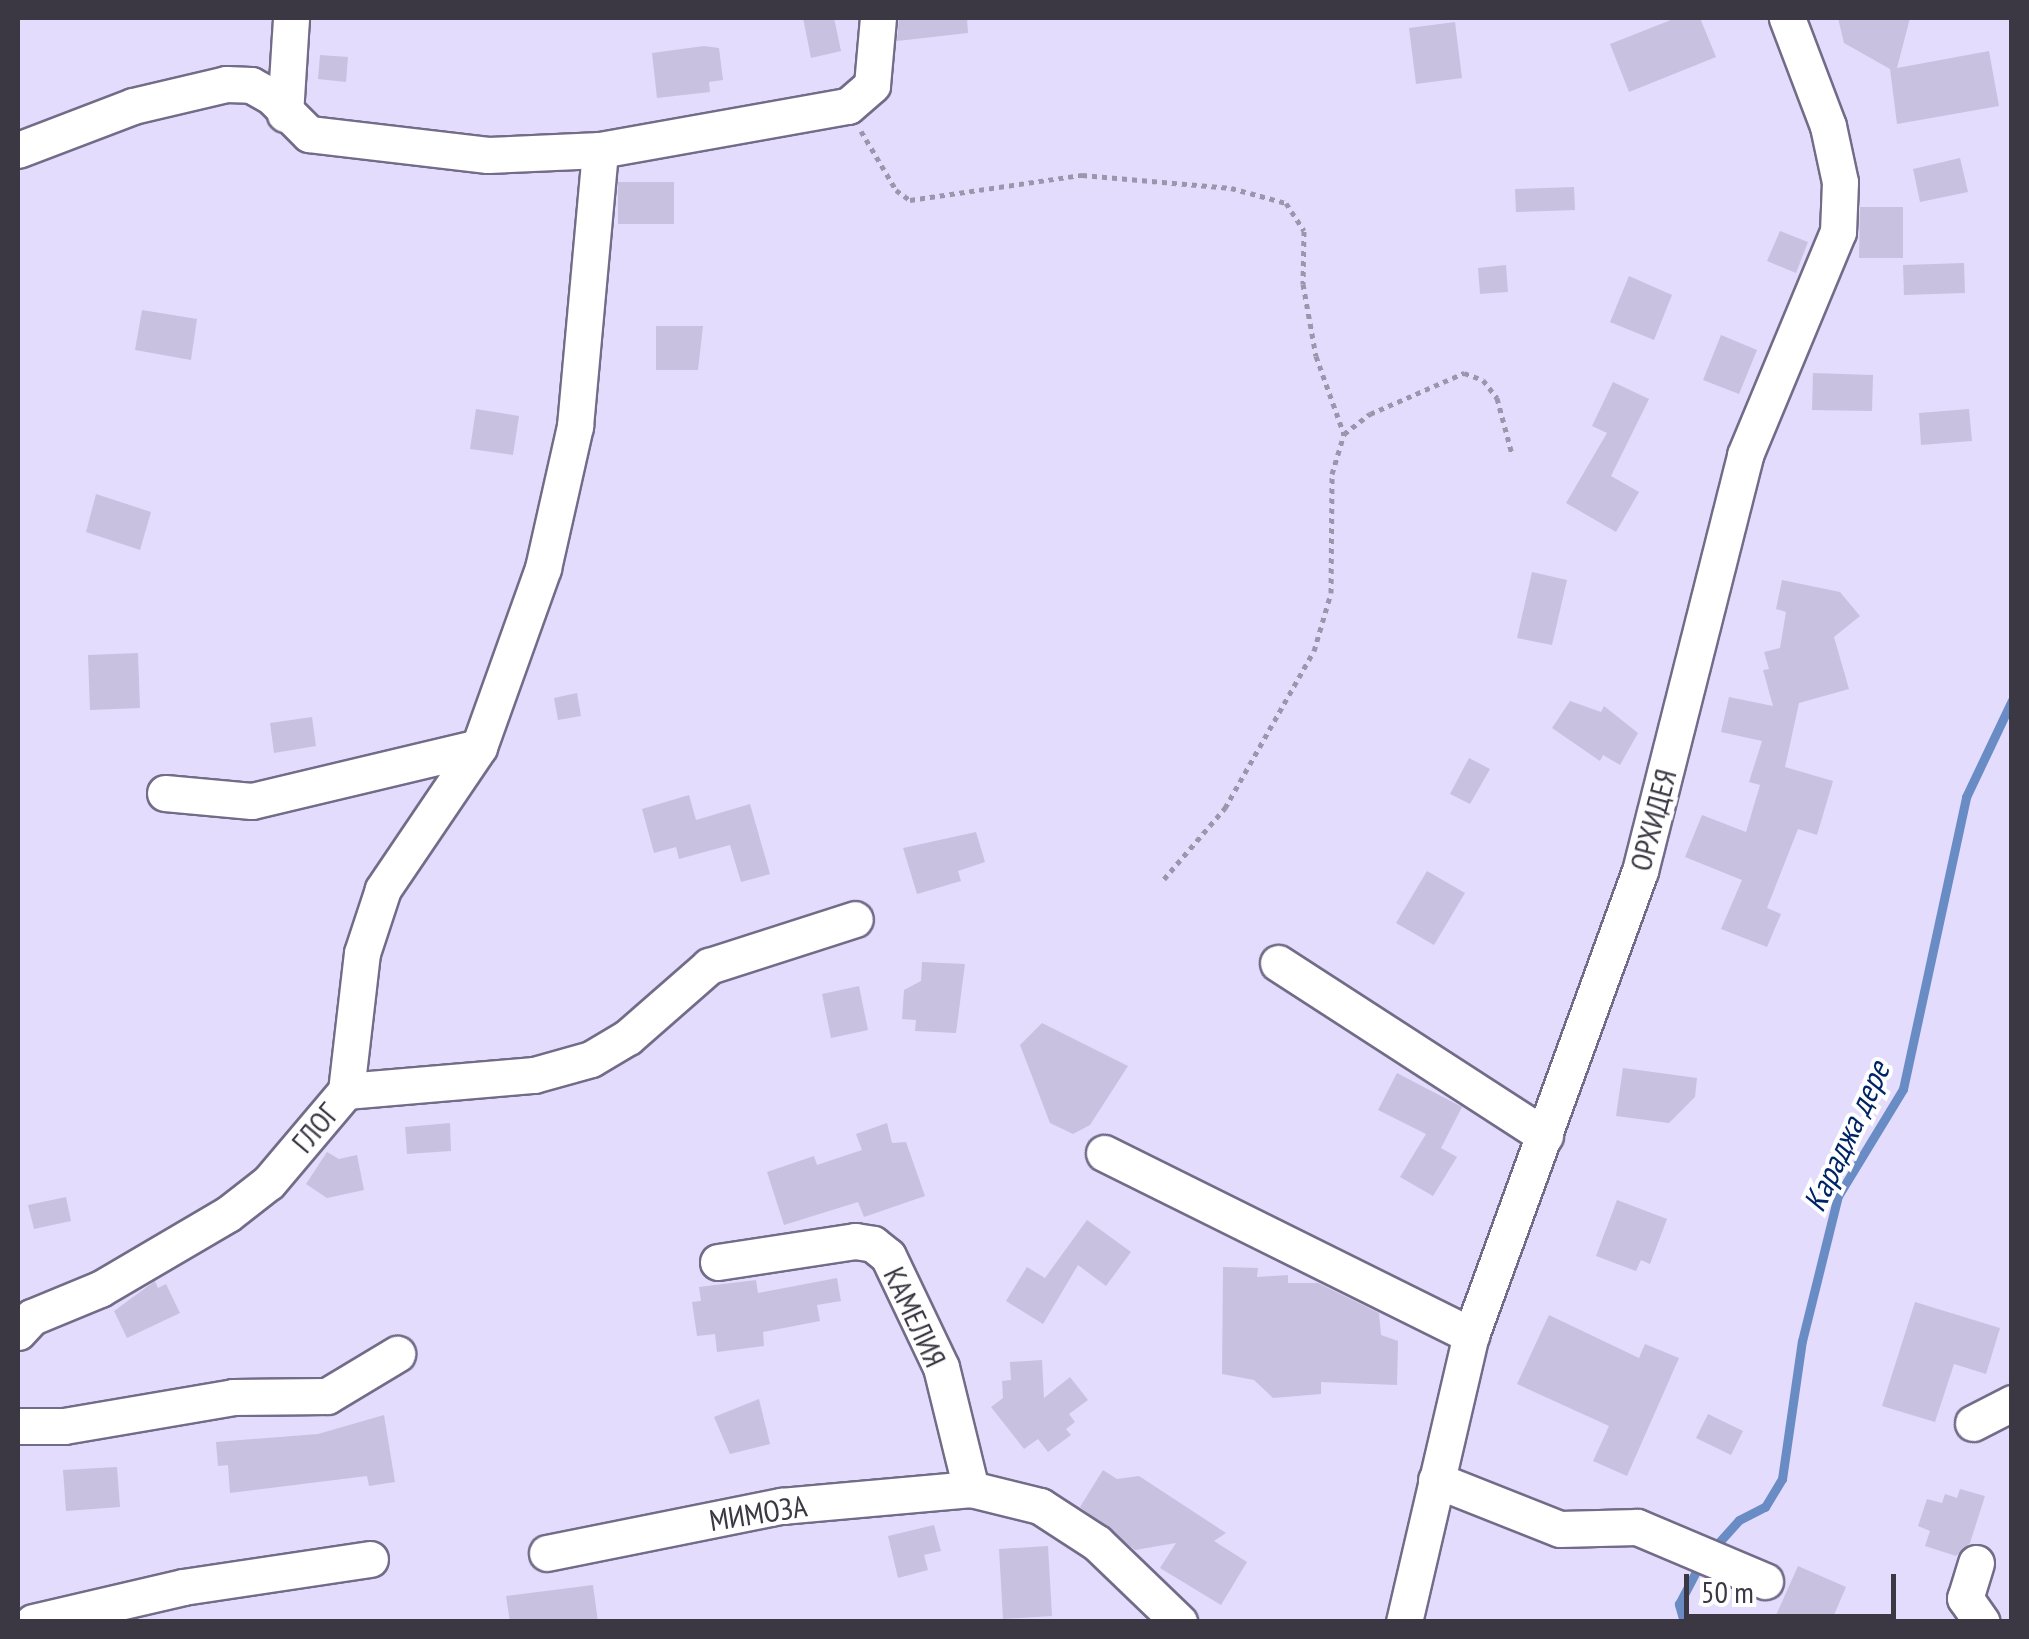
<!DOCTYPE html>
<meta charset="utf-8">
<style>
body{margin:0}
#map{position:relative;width:2029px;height:1639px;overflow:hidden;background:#e4dcfc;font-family:"PT Sans Narrow",sans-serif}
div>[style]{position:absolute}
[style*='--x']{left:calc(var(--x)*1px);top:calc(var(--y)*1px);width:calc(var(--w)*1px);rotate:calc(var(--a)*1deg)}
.stream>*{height:9px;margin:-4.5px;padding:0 4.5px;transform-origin:4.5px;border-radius:4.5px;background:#698cc5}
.building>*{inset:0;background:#c9c1e0}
.path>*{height:5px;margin-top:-2.5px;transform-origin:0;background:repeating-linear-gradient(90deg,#9c96ad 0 5px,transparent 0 10px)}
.roads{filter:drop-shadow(2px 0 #736c88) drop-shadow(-2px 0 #736c88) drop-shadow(0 2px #736c88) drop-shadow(0 -2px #736c88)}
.minor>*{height:35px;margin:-17.5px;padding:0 17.5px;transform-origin:17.5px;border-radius:17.5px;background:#fff}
span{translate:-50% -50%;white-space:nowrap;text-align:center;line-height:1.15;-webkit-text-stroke:8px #fff;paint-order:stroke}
.street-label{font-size:30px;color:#3b3844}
.water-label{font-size:32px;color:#002567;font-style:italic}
.frame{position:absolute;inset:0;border:20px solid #3b3844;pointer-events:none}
.scale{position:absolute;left:1684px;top:1574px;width:212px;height:45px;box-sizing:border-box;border:5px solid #3b3844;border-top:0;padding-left:12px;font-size:30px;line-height:35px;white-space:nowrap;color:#3b3844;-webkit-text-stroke:8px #fff;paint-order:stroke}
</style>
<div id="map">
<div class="stream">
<div style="--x:1712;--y:1550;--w:40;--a:-48"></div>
<div style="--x:1739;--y:1520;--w:29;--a:-27"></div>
<div style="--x:1765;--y:1507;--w:33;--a:-59"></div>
<div style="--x:1782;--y:1479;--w:139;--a:-81.8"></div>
<div style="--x:1802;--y:1341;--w:149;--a:-76.1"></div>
<div style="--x:1838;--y:1196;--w:125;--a:-58.7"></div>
<div style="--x:1903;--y:1089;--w:299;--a:-77.8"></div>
<div style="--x:1966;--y:797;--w:107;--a:-64.6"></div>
<div style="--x:1684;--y:1622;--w:19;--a:-106"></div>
<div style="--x:1679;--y:1604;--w:47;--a:-62.4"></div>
</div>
<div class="building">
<div style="clip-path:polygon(803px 18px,834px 18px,841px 51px,811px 58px)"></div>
<div style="clip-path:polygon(899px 18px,967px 18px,968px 33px,897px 41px)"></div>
<div style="clip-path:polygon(1676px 18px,1700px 18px,1716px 57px,1629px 92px,1610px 44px)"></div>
<div style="clip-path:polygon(1838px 18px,1910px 18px,1897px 68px,1989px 51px,1999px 106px,1897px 124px,1890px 69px,1844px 43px)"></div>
<div style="clip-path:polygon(1455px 22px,1462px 78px,1416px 84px,1409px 28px)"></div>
<div style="clip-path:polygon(704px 46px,719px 48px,723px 80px,709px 82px,710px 92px,657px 98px,652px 53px)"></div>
<div style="clip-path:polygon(320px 55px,348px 57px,346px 82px,318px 79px)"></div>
<div style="clip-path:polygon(1960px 158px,1968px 192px,1920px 202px,1913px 169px)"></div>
<div style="clip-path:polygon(618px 182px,674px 182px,674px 224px,618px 224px)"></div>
<div style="clip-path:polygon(1574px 187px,1575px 210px,1516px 212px,1515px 189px)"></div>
<div style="clip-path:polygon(1860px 207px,1903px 207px,1903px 258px,1859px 258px)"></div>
<div style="clip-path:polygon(1780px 231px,1808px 242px,1796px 273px,1767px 261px)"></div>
<div style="clip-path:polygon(1964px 263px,1965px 293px,1904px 295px,1903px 265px)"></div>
<div style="clip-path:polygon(1506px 265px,1508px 292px,1480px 294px,1478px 268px)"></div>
<div style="clip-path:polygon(1629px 276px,1672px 295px,1654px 340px,1610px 322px)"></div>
<div style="clip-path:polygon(142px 310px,197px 319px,191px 360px,135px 350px)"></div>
<div style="clip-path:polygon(656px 326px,703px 326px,698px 370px,656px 370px)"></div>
<div style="clip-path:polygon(1721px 335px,1757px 350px,1739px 394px,1703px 380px)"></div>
<div style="clip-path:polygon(1813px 373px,1873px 375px,1872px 411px,1812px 410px)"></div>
<div style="clip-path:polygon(1613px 382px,1649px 399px,1611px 476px,1639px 492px,1616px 532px,1566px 503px,1607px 433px,1592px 426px)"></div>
<div style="clip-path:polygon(476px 409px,519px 416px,513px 455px,470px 449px)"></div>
<div style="clip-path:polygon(1969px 409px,1972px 441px,1921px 445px,1919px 413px)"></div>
<div style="clip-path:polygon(96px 494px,151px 512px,140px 550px,86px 532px)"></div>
<div style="clip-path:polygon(1532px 572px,1567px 580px,1552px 645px,1517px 638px)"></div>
<div style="clip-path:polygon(1782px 580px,1840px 592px,1860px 616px,1834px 637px,1849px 689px,1799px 703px,1785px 767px,1833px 781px,1817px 835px,1798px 829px,1767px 908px,1781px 914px,1767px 947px,1721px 929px,1742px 880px,1685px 857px,1702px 815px,1746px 832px,1760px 785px,1749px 782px,1762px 741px,1721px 732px,1729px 697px,1773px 706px,1763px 670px,1769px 669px,1764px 652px,1780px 648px,1786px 612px,1776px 609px)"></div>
<div style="clip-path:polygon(138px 653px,140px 708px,90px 710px,88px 655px)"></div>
<div style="clip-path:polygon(577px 693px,581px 716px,558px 720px,554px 698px)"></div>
<div style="clip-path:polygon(1570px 701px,1601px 712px,1604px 706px,1638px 733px,1620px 765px,1603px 755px,1600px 761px,1552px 728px)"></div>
<div style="clip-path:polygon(312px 717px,316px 746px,274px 753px,270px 723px)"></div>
<div style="clip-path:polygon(1469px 758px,1490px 769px,1470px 804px,1450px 794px)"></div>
<div style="clip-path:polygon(689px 795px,696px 820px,750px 804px,770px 874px,741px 882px,730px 845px,679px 859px,676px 847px,654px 853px,642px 809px)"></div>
<div style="clip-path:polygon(976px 832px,985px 862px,958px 871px,961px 881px,917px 894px,903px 848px)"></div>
<div style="clip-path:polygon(1427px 871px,1465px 893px,1434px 945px,1396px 923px)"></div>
<div style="clip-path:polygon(922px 962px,965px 964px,956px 1033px,915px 1031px,916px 1020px,902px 1019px,904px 990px,921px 981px)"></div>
<div style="clip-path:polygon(859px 986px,868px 1030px,831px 1038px,822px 994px)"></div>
<div style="clip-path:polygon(1042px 1023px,1128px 1066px,1090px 1125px,1073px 1134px,1050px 1123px,1020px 1045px)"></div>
<div style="clip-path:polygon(1623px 1068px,1697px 1078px,1695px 1097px,1669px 1123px,1616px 1116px)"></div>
<div style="clip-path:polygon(1397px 1073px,1462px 1107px,1441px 1148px,1457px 1157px,1433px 1196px,1400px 1177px,1426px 1134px,1378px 1110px)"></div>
<div style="clip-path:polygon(450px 1123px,451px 1151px,407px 1154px,405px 1127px)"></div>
<div style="clip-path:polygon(887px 1123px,892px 1143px,906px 1142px,925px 1196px,864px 1217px,858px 1202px,784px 1225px,767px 1172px,814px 1156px,817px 1165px,862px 1150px,856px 1134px)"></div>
<div style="clip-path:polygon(327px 1152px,339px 1159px,357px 1155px,364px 1190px,327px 1198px,306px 1184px)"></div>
<div style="clip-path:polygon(66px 1197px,71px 1221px,34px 1229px,28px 1205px)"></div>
<div style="clip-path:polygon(1617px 1200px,1667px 1219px,1650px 1264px,1641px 1260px,1636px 1271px,1596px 1256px)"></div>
<div style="clip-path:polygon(1087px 1220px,1131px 1252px,1106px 1286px,1078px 1265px,1043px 1324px,1006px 1301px,1027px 1267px,1045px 1278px)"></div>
<div style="clip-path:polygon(1223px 1267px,1258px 1268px,1257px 1277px,1288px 1275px,1288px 1283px,1318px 1283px,1379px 1313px,1381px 1335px,1398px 1341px,1397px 1385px,1321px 1382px,1321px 1394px,1273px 1398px,1254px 1380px,1222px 1374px)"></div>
<div style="clip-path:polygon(837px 1278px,841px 1301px,817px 1305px,820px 1321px,763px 1332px,764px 1346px,717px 1352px,715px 1334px,697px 1336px,692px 1302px,701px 1301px,699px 1287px,756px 1280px,758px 1293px)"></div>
<div style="clip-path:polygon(155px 1281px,158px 1288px,166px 1284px,180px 1313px,127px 1338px,114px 1311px)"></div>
<div style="clip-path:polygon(1915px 1302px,2000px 1328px,1986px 1374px,1954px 1364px,1935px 1422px,1882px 1406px)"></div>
<div style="clip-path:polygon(1549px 1315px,1639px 1358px,1645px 1344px,1679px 1358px,1627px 1476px,1593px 1461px,1609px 1426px,1517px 1384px)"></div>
<div style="clip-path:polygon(1042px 1360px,1044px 1398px,1070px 1377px,1088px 1400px,1069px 1414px,1075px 1422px,1066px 1429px,1071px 1435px,1048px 1452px,1038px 1439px,1024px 1449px,991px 1407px,1003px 1398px,1002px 1381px,1011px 1380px,1010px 1362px)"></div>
<div style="clip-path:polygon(759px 1399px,770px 1444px,730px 1454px,714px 1417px)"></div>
<div style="clip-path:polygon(1708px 1414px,1743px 1431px,1731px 1455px,1696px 1438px)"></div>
<div style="clip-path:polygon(384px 1415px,395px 1482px,369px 1486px,367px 1476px,230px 1493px,228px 1465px,218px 1466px,216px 1442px,318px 1434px)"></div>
<div style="clip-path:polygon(117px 1467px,120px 1507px,66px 1511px,63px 1470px)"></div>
<div style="clip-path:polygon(1103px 1470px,1117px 1479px,1139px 1476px,1226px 1533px,1214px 1541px,1247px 1562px,1221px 1605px,1160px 1568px,1176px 1543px,1135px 1550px,1080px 1507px)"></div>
<div style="clip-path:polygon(1960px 1489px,1985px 1496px,1970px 1543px,1956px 1556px,1925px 1546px,1930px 1531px,1918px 1526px,1927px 1499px,1942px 1503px,1945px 1494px,1957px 1498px)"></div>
<div style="clip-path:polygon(934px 1525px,941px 1551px,924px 1555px,928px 1570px,898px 1578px,888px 1536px)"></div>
<div style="clip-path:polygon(1048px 1546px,1052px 1616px,1003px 1619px,999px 1549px)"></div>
<div style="clip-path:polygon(1798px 1566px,1846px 1587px,1831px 1622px,1773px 1622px)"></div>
<div style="clip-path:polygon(593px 1585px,598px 1622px,510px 1622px,506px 1596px)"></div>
</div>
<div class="path">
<div style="--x:861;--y:131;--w:69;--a:59.3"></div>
<div style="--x:896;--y:190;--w:17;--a:36"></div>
<div style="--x:910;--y:200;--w:174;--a:-8.3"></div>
<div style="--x:1082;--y:175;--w:150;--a:5"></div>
<div style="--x:1231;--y:188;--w:57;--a:15.3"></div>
<div style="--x:1286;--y:203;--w:33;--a:57"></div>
<div style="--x:1304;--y:231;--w:53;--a:91.1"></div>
<div style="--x:1303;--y:284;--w:73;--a:79.8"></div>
<div style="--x:1316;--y:356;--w:83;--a:70.3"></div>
<div style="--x:1164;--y:879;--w:94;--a:-49.3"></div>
<div style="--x:1225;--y:808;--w:180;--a:-60.5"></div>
<div style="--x:1314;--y:651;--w:60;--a:-73.7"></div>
<div style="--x:1331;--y:593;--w:119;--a:-89.5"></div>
<div style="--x:1332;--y:474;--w:42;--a:-73.3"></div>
<div style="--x:1344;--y:434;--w:33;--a:-38"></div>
<div style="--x:1370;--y:414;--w:103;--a:-23.6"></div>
<div style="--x:1464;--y:373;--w:20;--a:20"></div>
<div style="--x:1483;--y:380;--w:23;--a:52"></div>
<div style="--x:1497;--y:398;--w:58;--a:75"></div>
</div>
<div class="roads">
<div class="minor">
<div style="--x:285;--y:114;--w:96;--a:-86.4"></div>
<div style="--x:18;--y:150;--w:123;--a:-20.9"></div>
<div style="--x:133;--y:106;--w:96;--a:-13.3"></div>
<div style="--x:226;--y:84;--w:25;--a:2"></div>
<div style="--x:251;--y:85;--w:23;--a:29"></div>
<div style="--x:271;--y:96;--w:54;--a:45"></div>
<div style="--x:309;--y:134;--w:180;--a:6.7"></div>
<div style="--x:488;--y:155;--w:112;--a:-2.6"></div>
<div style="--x:600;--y:150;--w:252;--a:-10.1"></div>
<div style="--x:848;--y:106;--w:32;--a:-41"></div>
<div style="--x:872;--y:85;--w:67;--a:-84.9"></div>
<div style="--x:165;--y:793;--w:87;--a:5.3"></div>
<div style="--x:252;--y:801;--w:233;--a:-13.4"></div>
<div style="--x:1278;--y:963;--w:318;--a:32.9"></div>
<div style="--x:346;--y:1091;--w:189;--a:-4.9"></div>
<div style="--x:534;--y:1075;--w:59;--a:-15.7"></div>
<div style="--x:591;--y:1059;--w:43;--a:-30.7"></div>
<div style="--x:628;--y:1037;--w:108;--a:-41.2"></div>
<div style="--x:709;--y:966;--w:153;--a:-17.8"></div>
<div style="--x:1104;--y:1153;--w:410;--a:26.4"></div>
<div style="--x:718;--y:1262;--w:139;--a:-8.7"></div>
<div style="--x:855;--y:1241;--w:18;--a:9"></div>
<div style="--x:873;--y:1244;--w:19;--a:39"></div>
<div style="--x:888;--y:1256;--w:123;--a:64.5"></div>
<div style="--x:941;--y:1367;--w:126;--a:76.2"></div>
<div style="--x:18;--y:1332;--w:21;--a:-47"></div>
<div style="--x:32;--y:1317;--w:74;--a:-22.4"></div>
<div style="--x:100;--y:1289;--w:148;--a:-30.4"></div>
<div style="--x:228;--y:1214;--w:52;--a:-38"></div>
<div style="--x:269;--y:1182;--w:119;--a:-49.8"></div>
<div style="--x:346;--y:1091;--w:139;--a:-83.4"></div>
<div style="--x:362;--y:953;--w:67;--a:-71.8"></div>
<div style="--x:383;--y:889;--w:171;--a:-55.9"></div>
<div style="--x:479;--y:747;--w:190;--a:-70.3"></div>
<div style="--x:543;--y:568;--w:146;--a:-77.3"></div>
<div style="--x:575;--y:426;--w:277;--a:-84.8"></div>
<div style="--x:1973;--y:1423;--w:44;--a:-27.1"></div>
<div style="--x:18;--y:1426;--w:46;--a:0"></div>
<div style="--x:64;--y:1426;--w:171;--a:-9.7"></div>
<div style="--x:233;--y:1397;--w:94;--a:-0.6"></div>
<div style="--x:327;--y:1396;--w:82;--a:-31"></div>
<div style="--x:1436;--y:1480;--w:133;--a:21.6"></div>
<div style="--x:1560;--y:1529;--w:77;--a:-1.5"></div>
<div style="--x:1637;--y:1527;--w:139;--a:22.9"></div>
<div style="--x:547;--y:1553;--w:239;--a:-11.4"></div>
<div style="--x:781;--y:1506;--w:191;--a:-5.1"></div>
<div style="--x:971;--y:1489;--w:71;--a:13.8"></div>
<div style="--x:1040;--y:1506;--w:68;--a:33"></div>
<div style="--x:1097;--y:1543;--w:114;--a:43.9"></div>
<div style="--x:1976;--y:1563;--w:37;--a:107"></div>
<div style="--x:1965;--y:1598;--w:29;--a:55"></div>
<div style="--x:33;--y:1622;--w:154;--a:-13.1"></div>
<div style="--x:183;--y:1587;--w:189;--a:-8.5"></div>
<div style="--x:1404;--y:1622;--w:295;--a:-76.9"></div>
<div style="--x:1471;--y:1335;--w:494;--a:-70"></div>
<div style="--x:1640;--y:871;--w:429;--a:-75.8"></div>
<div style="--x:1745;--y:455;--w:242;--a:-67.4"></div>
<div style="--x:1838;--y:232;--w:50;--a:-87.7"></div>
<div style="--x:1840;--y:182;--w:57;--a:-102.1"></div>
<div style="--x:1828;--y:126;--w:116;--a:-110.8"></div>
</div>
</div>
<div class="street-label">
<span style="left:1653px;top:820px;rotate:-75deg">ОРХИДЕЯ</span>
<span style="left:315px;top:1128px;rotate:-50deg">ГЛОГ</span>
<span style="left:915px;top:1317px;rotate:65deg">КАМЕЛИЯ</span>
<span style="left:758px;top:1513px;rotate:-9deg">МИМОЗА</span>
</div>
<div class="water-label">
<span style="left:1846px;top:1136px;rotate:-65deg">Караджа дере</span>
</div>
<div class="frame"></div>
<div class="scale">50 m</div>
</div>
